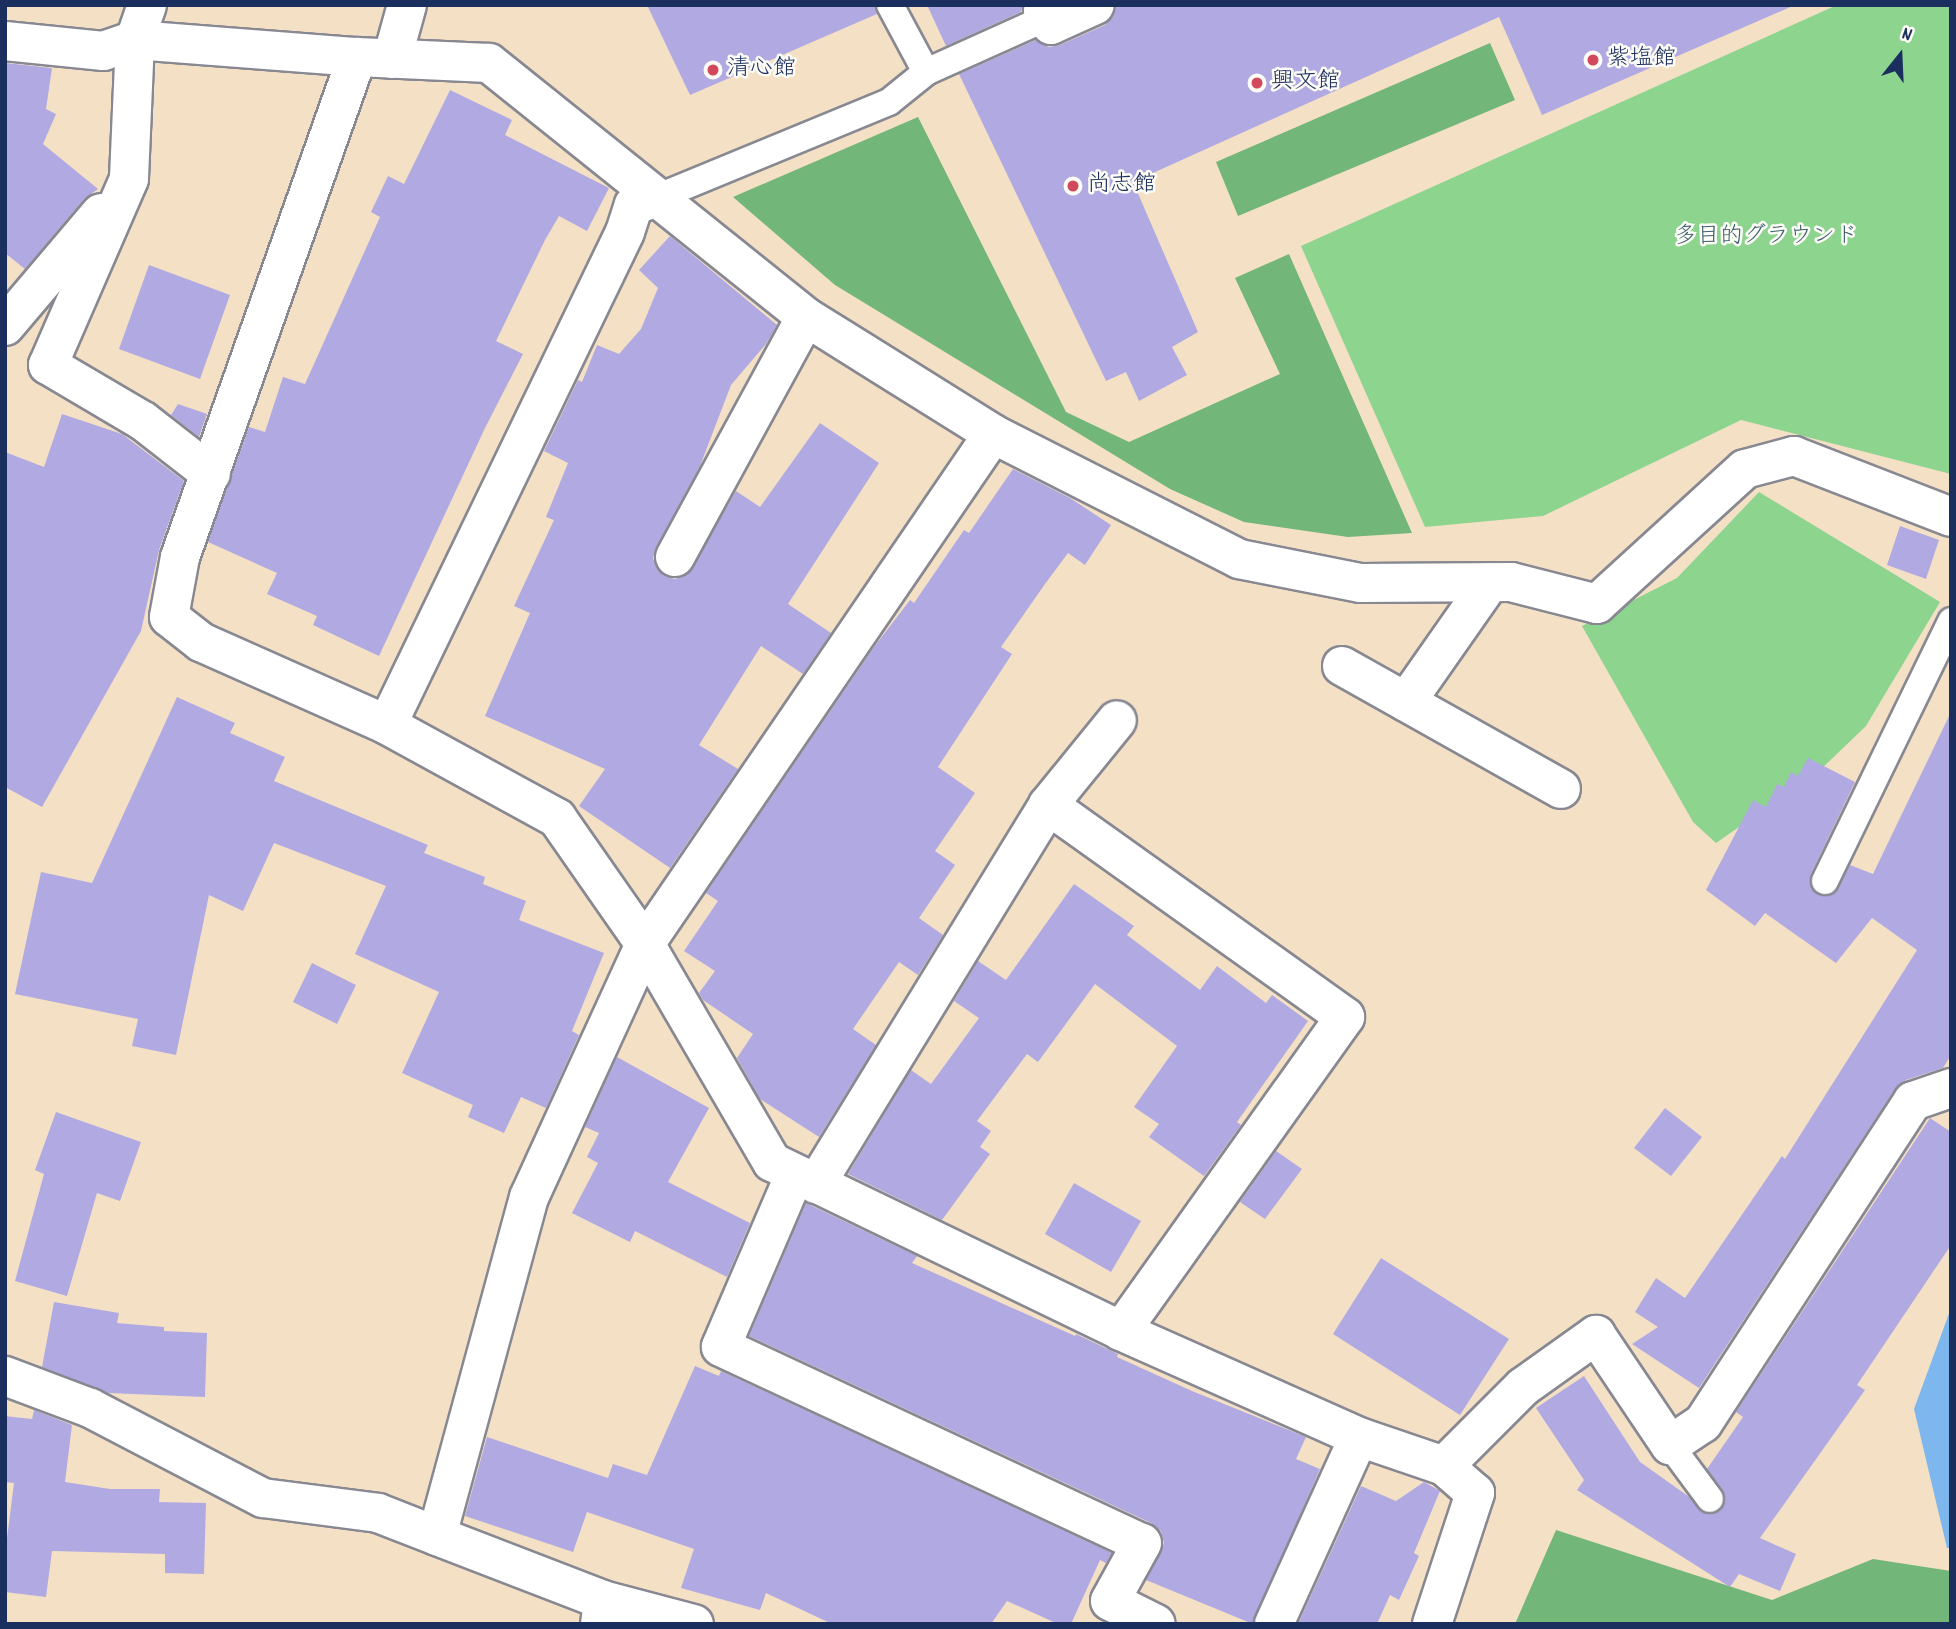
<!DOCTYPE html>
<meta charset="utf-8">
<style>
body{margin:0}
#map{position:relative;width:1956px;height:1629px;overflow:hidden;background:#f4e0c5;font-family:Dekko,"Klee One",sans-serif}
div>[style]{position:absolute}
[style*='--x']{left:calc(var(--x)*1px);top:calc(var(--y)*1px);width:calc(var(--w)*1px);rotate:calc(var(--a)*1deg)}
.green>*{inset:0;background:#8dd48f}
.forest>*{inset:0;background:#72b67a}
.water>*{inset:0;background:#7eb6ee}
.building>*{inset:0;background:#b1aae2}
.roads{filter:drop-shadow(2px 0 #888892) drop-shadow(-2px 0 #888892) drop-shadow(0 2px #888892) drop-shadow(0 -2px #888892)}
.service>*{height:26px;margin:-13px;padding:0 13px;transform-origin:13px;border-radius:13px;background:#fff}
.pedestrian>*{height:38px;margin:-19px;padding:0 19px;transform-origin:19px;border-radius:19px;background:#fff}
.minor>*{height:38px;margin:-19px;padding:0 19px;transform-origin:19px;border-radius:19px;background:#fff}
.dots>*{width:19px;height:19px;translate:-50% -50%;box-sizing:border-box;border:4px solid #fdfcf7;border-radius:50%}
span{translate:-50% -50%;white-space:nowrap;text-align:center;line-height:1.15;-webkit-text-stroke:5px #fdfcf7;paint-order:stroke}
.poi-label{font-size:23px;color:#1b2f5e}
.left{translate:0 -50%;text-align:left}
.park-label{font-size:23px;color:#3d616d}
.frame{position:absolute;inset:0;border:7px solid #1b2f5e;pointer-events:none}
.north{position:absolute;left:1865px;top:21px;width:70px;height:70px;-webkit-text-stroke:5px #fdfcf7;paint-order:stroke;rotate:18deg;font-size:19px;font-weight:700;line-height:28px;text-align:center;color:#1b2f5e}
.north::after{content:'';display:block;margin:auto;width:24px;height:32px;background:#1b2f5e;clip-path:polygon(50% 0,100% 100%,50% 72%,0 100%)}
</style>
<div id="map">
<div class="green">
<div style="clip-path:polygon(1837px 5px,1951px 5px,1951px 474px,1741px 420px,1543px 516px,1425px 527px,1301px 246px)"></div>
<div style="clip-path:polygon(1759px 492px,1940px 602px,1866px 726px,1818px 772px,1716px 843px,1693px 822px,1582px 626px,1677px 578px)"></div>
</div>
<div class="forest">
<div style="clip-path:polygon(1490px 43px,1515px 100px,1238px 216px,1216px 162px)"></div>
<div style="clip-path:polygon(918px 117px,1066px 412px,1129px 442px,1280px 374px,1235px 278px,1289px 254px,1412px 533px,1348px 537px,1244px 522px,1170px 489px,835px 285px,733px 197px)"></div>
<div style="clip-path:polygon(1556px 1530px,1772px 1600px,1873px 1559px,1951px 1571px,1951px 1624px,1515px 1624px)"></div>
</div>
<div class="water">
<div style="clip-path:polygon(1951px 1308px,1951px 1548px,1947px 1548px,1914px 1409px)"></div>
</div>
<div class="building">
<div style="clip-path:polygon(647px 5px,874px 5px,877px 14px,690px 95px)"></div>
<div style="clip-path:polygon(927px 5px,1023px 5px,1021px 12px,946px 46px)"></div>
<div style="clip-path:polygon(1117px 5px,1795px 5px,1542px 115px,1499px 17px,1133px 182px,1198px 332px,1172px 347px,1187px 375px,1139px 401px,1126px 372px,1106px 381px,959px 74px,1036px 40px,1049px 47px,1060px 45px,1105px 25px,1113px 17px)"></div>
<div style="clip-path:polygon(5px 63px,52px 68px,46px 109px,56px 114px,43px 144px,98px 189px,84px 199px,25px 269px,5px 253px)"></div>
<div style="clip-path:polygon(450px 90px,512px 120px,505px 135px,609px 188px,587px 231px,559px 216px,545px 240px,496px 341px,523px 354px,485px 428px,379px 656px,313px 625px,317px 616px,267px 594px,277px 573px,208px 542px,249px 427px,265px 432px,283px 377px,305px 384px,380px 217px,371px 212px,388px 176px,404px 184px)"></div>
<div style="clip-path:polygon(670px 236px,777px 325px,766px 344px,731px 385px,700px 466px,656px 547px,653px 558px,657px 569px,664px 576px,675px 579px,687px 575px,736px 491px,760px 507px,820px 423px,879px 463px,788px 604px,831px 633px,803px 674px,761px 646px,699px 745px,738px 769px,670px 868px,579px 806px,605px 769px,485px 716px,530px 613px,514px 606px,554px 520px,546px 517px,568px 463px,544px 451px,578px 380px,582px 382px,597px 345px,619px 354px,641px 329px,658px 288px,639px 270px)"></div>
<div style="clip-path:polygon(149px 265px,230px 295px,200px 379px,119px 349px)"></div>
<div style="clip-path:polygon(178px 404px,207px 414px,199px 437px,171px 415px)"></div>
<div style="clip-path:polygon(62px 414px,122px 434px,184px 481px,159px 550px,141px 631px,42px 807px,5px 787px,5px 452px,44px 467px)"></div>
<div style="clip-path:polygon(1013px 469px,1070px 498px,1111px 525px,1085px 565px,1068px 553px,1045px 584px,1001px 647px,1012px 654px,938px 767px,975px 793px,935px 851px,955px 865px,919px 918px,943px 935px,918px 975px,899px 962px,853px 1029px,876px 1045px,819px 1137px,760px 1099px,737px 1058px,753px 1034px,703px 1000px,699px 993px,715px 971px,684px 951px,718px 901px,706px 893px,874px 647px,910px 600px,914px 603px,964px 530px,969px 533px)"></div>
<div style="clip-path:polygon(1900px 526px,1939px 540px,1926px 579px,1887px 565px)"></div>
<div style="clip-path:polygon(177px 697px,235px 723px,230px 733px,285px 757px,274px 781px,428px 845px,424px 853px,485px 877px,483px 884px,526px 901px,519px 920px,604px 953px,572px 1031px,579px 1035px,546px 1108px,521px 1097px,504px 1133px,468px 1117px,473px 1105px,402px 1073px,439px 992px,355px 954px,386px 886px,274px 843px,243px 911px,209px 895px,176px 1055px,132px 1046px,138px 1019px,15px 994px,41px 872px,92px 883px)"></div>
<div style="clip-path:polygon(1951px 712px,1951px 1055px,1943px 1068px,1906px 1080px,1895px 1089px,1699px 1388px,1632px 1344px,1658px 1327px,1635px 1312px,1656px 1278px,1685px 1298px,1782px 1156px,1785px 1159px,1917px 950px,1872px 918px,1836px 963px,1765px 913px,1755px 926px,1706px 890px,1753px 800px,1766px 807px,1777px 784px,1784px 787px,1791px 772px,1798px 776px,1808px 758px,1855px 782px,1811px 874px,1812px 889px,1819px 895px,1833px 894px,1850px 865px,1873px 874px)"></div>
<div style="clip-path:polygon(1074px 884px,1134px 926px,1127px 935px,1200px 990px,1217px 966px,1266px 1003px,1272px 995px,1308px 1021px,1237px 1122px,1241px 1125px,1204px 1176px,1149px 1137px,1159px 1124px,1134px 1107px,1177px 1046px,1095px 984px,1038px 1062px,1027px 1054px,977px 1121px,991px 1131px,980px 1147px,990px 1154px,942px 1220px,848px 1174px,911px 1070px,931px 1084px,979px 1018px,954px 1001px,978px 961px,1006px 980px)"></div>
<div style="clip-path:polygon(312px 963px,356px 985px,337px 1024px,293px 1002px)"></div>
<div style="clip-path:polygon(617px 1057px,709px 1108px,668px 1182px,750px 1223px,727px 1277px,635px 1231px,630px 1242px,572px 1213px,598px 1163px,587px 1157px,599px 1133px,585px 1127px)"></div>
<div style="clip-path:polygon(1665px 1108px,1702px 1137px,1671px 1176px,1634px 1148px)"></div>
<div style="clip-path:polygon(56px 1112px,141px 1142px,120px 1201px,97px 1193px,67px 1296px,15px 1281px,44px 1174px,35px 1170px)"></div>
<div style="clip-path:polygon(1930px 1118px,1951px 1132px,1951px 1245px,1857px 1385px,1865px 1390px,1760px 1538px,1796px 1554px,1780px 1591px,1739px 1574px,1730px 1587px,1577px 1490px,1584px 1480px,1536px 1408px,1584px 1376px,1640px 1462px,1688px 1496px,1703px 1513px,1720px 1511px,1725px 1497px,1707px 1469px,1743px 1417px,1736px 1412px)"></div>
<div style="clip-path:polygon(1276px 1151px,1302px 1169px,1265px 1219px,1240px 1202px)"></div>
<div style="clip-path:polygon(1074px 1183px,1141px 1221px,1111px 1272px,1045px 1234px)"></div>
<div style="clip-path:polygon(806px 1203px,917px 1256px,912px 1263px,1075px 1336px,1076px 1334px,1118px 1354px,1117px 1357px,1192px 1391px,1306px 1437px,1296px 1459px,1320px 1469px,1253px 1624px,1146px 1580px,1164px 1543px,1161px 1531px,1151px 1523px,749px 1336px)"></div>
<div style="clip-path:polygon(1381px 1258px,1509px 1339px,1460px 1415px,1333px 1334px)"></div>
<div style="clip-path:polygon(54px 1302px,119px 1313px,117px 1323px,164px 1327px,164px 1331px,207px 1333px,205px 1397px,108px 1393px,42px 1367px)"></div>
<div style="clip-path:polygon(695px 1366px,719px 1376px,721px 1371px,1112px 1553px,1106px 1563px,1100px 1560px,1071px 1624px,1058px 1624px,1007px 1601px,991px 1624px,832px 1624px,766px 1593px,760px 1610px,681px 1588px,694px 1549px,587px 1512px,573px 1552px,465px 1516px,487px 1437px,608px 1478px,613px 1464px,647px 1475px)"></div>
<div style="clip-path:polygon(34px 1410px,72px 1425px,65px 1482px,110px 1489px,160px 1489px,159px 1502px,206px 1503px,204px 1574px,165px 1573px,165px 1554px,52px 1551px,46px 1597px,5px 1592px,5px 1554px,14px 1483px,5px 1482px,5px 1416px,32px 1419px)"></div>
<div style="clip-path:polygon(1424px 1482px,1440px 1491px,1414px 1553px,1419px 1556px,1399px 1600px,1390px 1595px,1377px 1624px,1298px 1624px,1361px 1486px,1396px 1501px)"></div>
</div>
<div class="roads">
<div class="service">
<div style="--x:926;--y:72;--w:149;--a:-24.2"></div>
<div style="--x:656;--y:198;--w:252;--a:-22.4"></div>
<div style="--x:889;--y:102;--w:48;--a:-39"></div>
<div style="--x:926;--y:72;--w:76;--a:-118.2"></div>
<div style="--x:1825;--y:881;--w:289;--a:-64.1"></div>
<div style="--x:1670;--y:1445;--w:67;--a:53.5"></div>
</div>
<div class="pedestrian">
<div style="--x:1055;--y:5;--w:13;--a:153"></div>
<div style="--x:1043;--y:11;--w:16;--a:60"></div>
<div style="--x:1051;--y:25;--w:48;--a:-24.4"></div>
</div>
<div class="minor">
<div style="--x:147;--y:5;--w:37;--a:109"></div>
<div style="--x:135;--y:40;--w:139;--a:92.5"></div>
<div style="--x:129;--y:179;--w:203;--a:113.5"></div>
<div style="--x:48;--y:365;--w:110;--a:30.5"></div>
<div style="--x:143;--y:421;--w:86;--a:37.9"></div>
<div style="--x:5;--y:41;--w:99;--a:5.8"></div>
<div style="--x:103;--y:51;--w:34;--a:-19"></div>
<div style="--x:135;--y:40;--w:223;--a:4.4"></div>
<div style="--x:357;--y:57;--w:530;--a:109.49"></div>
<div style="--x:180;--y:557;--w:61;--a:100.4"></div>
<div style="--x:169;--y:617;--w:41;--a:38"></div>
<div style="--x:201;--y:642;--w:204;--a:24"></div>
<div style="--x:387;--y:725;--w:194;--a:28.7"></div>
<div style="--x:557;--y:818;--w:154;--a:55.1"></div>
<div style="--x:645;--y:944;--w:278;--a:114.6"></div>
<div style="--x:529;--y:1197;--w:351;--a:105.2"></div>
<div style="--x:437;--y:1536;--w:178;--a:21.1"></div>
<div style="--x:603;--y:1600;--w:24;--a:97"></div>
<div style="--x:357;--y:57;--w:132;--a:2.6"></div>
<div style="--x:489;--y:63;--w:406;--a:38.7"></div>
<div style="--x:806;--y:317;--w:221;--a:32"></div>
<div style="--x:993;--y:434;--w:617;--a:124.31"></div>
<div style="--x:645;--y:944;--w:252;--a:59.8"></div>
<div style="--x:772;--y:1162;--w:388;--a:25.8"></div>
<div style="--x:1121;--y:1331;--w:261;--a:24"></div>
<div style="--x:1359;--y:1437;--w:90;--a:18.8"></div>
<div style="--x:1444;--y:1466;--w:112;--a:-45"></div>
<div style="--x:1523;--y:1387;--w:90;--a:-35.5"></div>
<div style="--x:1596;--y:1335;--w:133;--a:56.1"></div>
<div style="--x:1670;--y:1445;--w:40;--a:-34"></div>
<div style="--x:1703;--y:1423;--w:384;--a:-56.9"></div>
<div style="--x:1913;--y:1101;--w:40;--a:-18.9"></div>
<div style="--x:392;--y:59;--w:56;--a:-74.5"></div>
<div style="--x:5;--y:326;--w:148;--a:-49.7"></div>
<div style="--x:993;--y:434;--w:276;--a:26.9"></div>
<div style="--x:1239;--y:559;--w:123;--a:11.2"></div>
<div style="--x:1360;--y:583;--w:151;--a:-0.4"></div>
<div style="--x:1511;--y:582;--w:89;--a:14.3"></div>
<div style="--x:1597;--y:604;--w:200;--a:-42.4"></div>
<div style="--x:1745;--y:469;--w:51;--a:-14.9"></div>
<div style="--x:1794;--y:456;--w:168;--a:21.2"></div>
<div style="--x:675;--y:557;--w:273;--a:-61.4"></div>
<div style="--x:1342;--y:666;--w:251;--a:29.3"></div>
<div style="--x:1406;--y:702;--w:146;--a:-55"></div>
<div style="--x:387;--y:725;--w:547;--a:-64.23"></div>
<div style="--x:625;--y:232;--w:28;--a:-72"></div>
<div style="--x:634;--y:205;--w:23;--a:-18"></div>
<div style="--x:1048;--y:805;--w:365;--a:35.5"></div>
<div style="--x:1345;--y:1017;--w:386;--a:125.5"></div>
<div style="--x:795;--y:1174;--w:188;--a:113.2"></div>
<div style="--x:721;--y:1347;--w:464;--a:25"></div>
<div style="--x:1142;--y:1543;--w:66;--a:118.9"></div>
<div style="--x:1110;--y:1601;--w:51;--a:26.6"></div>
<div style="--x:816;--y:1184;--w:444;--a:-58.5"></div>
<div style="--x:1048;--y:805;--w:109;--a:-50.9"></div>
<div style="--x:5;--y:1376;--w:91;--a:20.6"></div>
<div style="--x:90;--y:1408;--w:195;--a:27.5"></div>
<div style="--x:263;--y:1498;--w:116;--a:7.4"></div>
<div style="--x:378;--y:1513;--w:63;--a:21.3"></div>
<div style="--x:603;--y:1600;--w:94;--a:14.8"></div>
<div style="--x:1274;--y:1624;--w:205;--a:-65.6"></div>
<div style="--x:1432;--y:1624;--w:138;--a:-71.8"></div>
<div style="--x:1475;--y:1493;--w:41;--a:-138.9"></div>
</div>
</div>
<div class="dots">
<div style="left:1593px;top:60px;background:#d1495b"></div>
<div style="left:713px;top:70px;background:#d1495b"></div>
<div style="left:1257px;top:83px;background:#d1495b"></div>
<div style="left:1073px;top:186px;background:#d1495b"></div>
</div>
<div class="poi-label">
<span class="left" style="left:1607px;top:60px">紫塩館</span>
<span class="left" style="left:727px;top:70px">清心館</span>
<span class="left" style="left:1271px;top:83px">興文館</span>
<span class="left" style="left:1087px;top:186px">尚志館</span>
</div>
<div class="park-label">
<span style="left:1766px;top:238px">多目的グラウンド</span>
</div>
<div class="frame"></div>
<div class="north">N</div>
</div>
